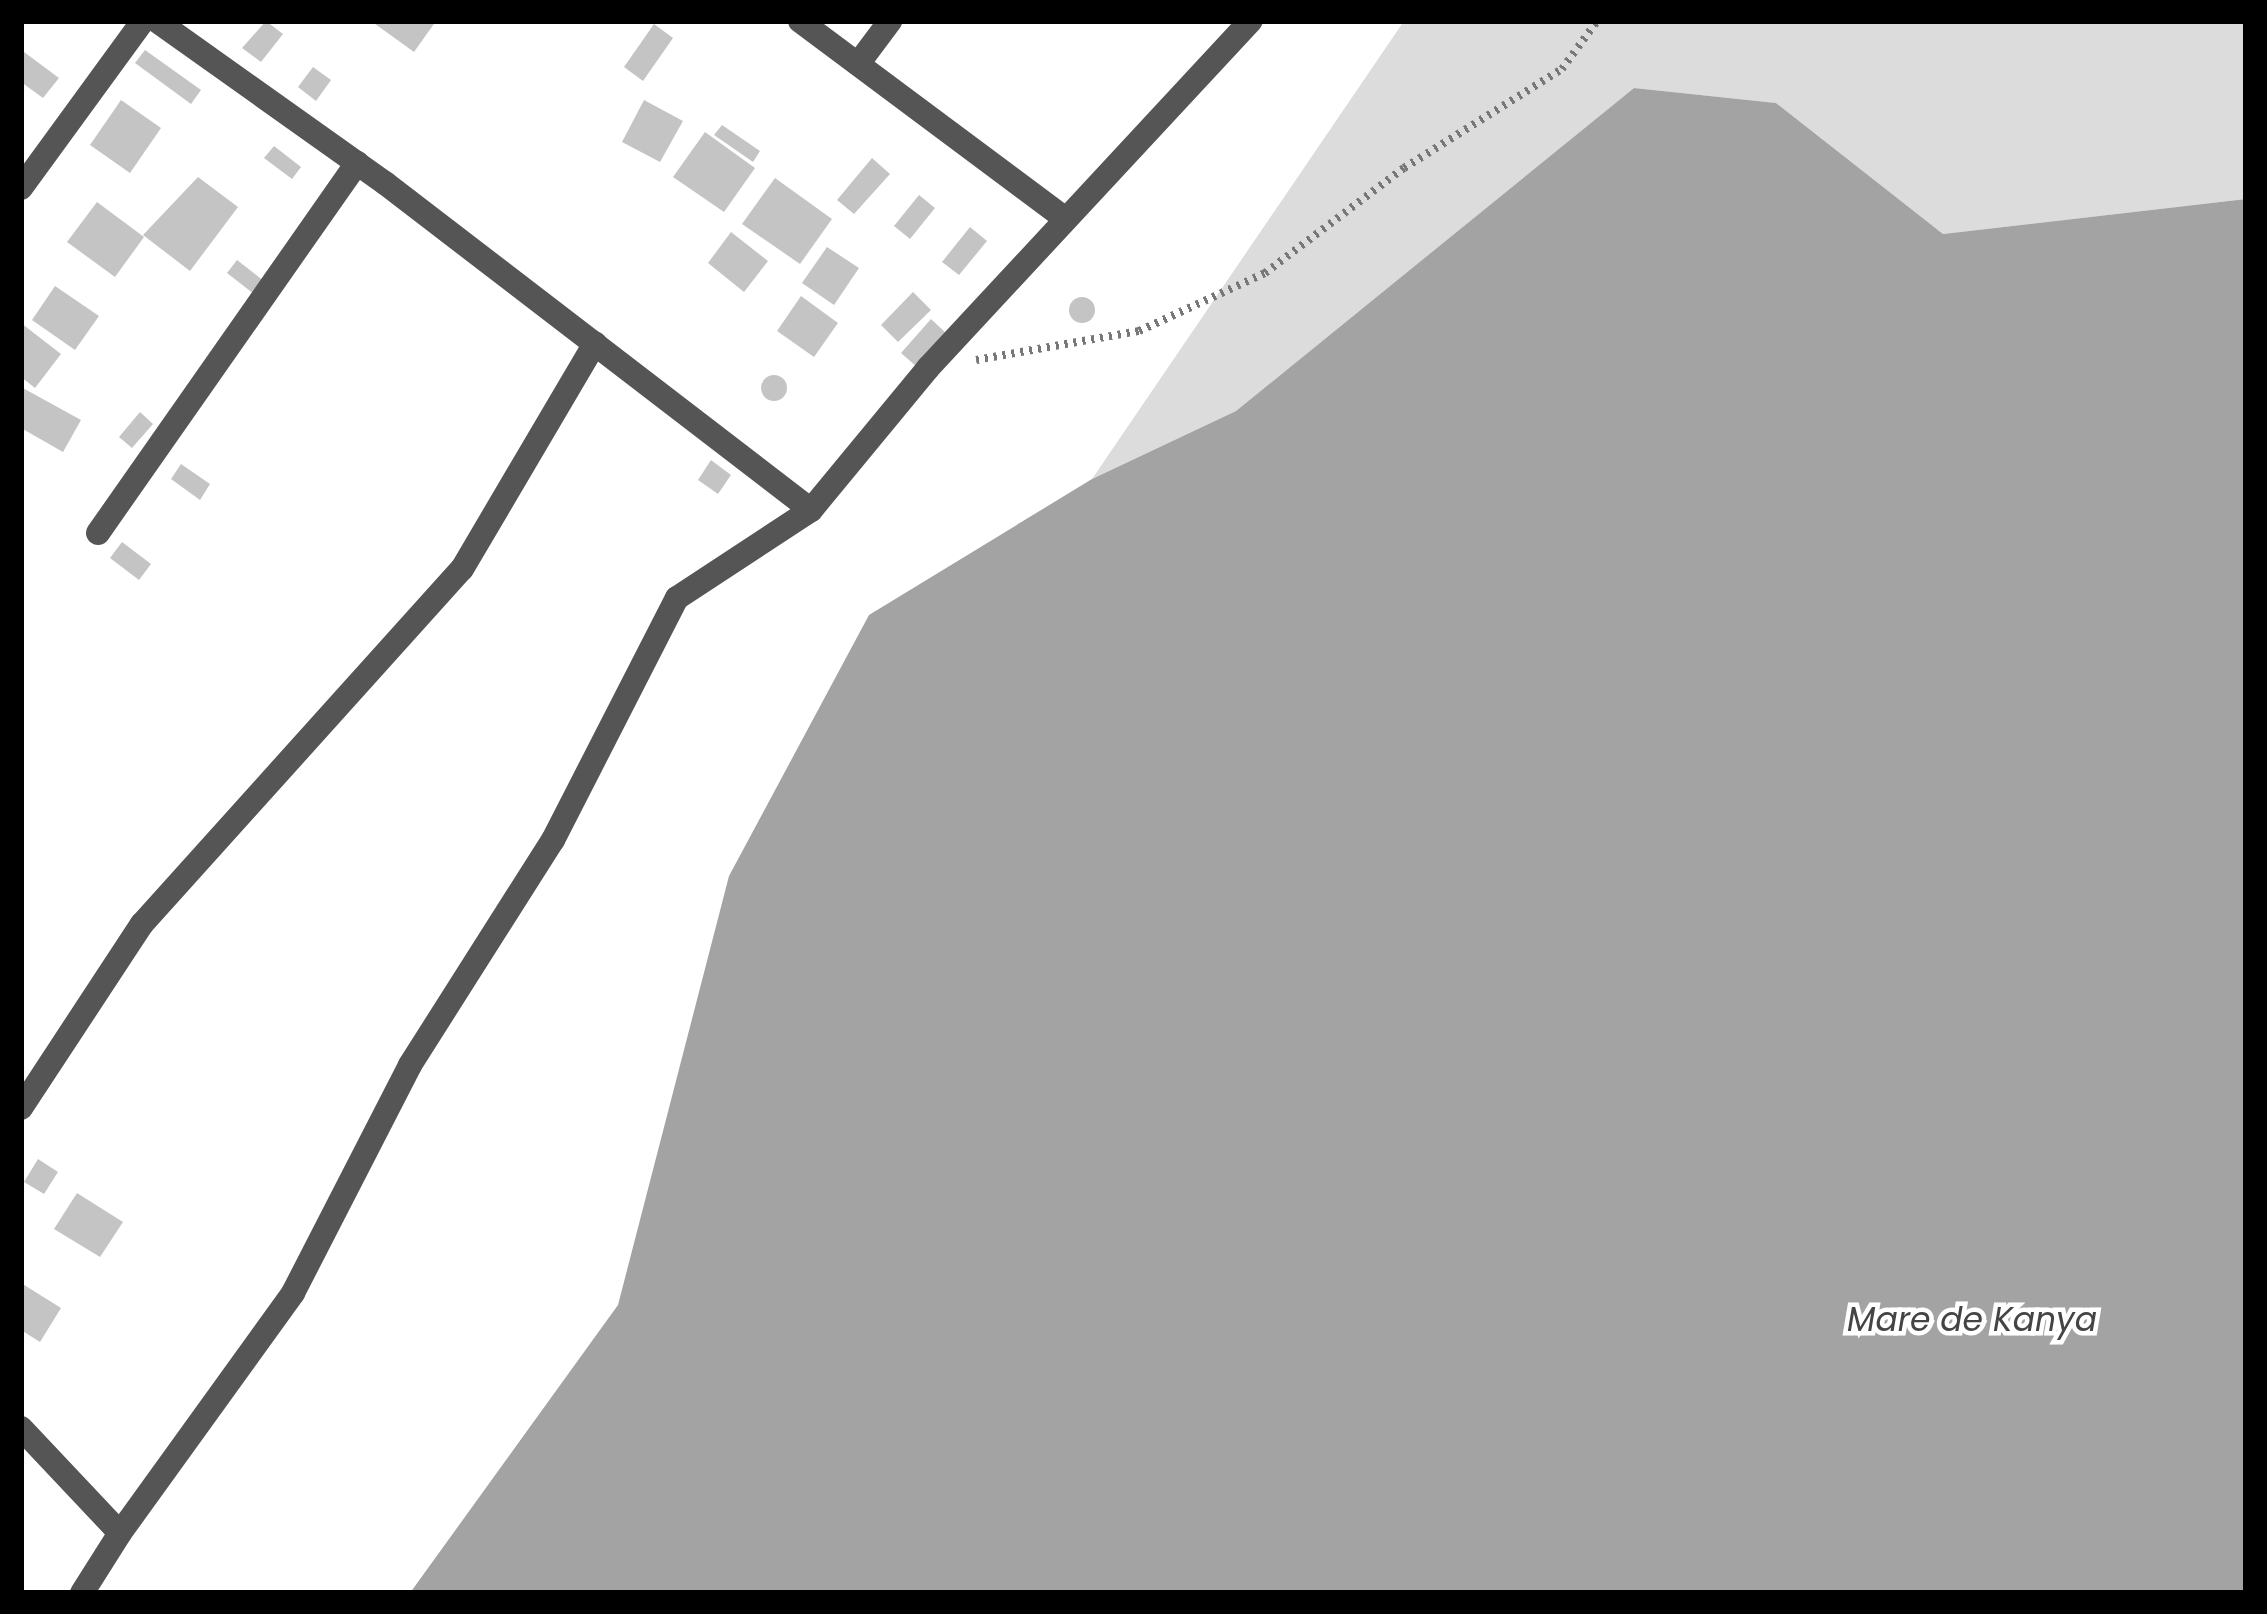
<!DOCTYPE html>
<style>
body{margin:0}
#map{position:relative;width:2267px;height:1614px;overflow:hidden;background:#fff;font-family:Poppins,sans-serif}
div>[style]{position:absolute}
[style*='--x']{left:calc(var(--x)*1px);top:calc(var(--y)*1px);width:calc(var(--w)*1px);rotate:calc(var(--a)*1deg)}
.green>*{inset:0;background:#dcdcdc}
.water>*{inset:0;background:#a3a3a3}
.building>*{inset:0;background:#c4c4c4}
.round{border-radius:50%}
.path>*{height:8px;margin-top:-4px;transform-origin:0;background:repeating-linear-gradient(90deg,#777 0 3px,transparent 0 9px)}
.street>*{height:24px;margin:-12px;padding:0 12px;transform-origin:12px;border-radius:12px;background:#555}
span{translate:-50% -50%;white-space:nowrap;text-align:center;line-height:1.15;-webkit-text-stroke:9px #fff;paint-order:stroke}
.water-label{font-size:33px;color:#444;font-style:italic}
.frame{position:absolute;inset:0;border:24px solid #000;pointer-events:none}
</style>
<div id="map">
<div class="green">
<div style="clip-path:polygon(1404px 21px,2246px 21px,2246px 199px,1943px 234px,1776px 103px,1634px 88px,1236px 411px,1092px 479px)"></div>
</div>
<div class="water">
<div style="clip-path:polygon(1634px 88px,1776px 103px,1943px 234px,2246px 199px,2246px 1593px,410px 1593px,618px 1305px,729px 876px,869px 615px,1092px 479px,1236px 411px)"></div>
</div>
<div class="building">
<div style="clip-path:polygon(266px 21px,283px 34px,261px 62px,242px 48px)"></div>
<div style="clip-path:polygon(371px 21px,436px 21px,414px 52px)"></div>
<div style="clip-path:polygon(654px 24px,673px 38px,643px 81px,624px 67px)"></div>
<div style="clip-path:polygon(145px 50px,201px 90px,191px 104px,135px 63px)"></div>
<div style="clip-path:polygon(24px 52px,59px 78px,43px 98px,21px 82px)"></div>
<div style="clip-path:polygon(313px 67px,331px 80px,316px 101px,298px 87px)"></div>
<div style="clip-path:polygon(121px 100px,161px 128px,130px 173px,90px 145px)"></div>
<div style="clip-path:polygon(644px 100px,683px 121px,660px 162px,622px 142px)"></div>
<div style="clip-path:polygon(722px 125px,760px 151px,753px 162px,714px 135px)"></div>
<div style="clip-path:polygon(705px 132px,755px 168px,724px 212px,673px 177px)"></div>
<div style="clip-path:polygon(274px 146px,301px 167px,292px 179px,264px 158px)"></div>
<div style="clip-path:polygon(872px 158px,890px 174px,854px 214px,837px 200px)"></div>
<div style="clip-path:polygon(198px 177px,238px 207px,190px 271px,143px 235px)"></div>
<div style="clip-path:polygon(775px 178px,832px 219px,800px 264px,742px 224px)"></div>
<div style="clip-path:polygon(919px 195px,935px 208px,910px 239px,894px 226px)"></div>
<div style="clip-path:polygon(97px 202px,144px 237px,115px 277px,67px 242px)"></div>
<div style="clip-path:polygon(970px 227px,987px 241px,959px 275px,942px 262px)"></div>
<div style="clip-path:polygon(731px 232px,768px 261px,744px 292px,708px 263px)"></div>
<div style="clip-path:polygon(827px 247px,859px 268px,834px 305px,802px 283px)"></div>
<div style="clip-path:polygon(237px 260px,264px 281px,254px 294px,227px 273px)"></div>
<div style="clip-path:polygon(55px 286px,99px 316px,75px 350px,32px 320px)"></div>
<div style="clip-path:polygon(913px 292px,931px 310px,898px 342px,881px 325px)"></div>
<div style="clip-path:polygon(801px 296px,838px 323px,814px 357px,777px 331px)"></div>
<div class="round" style="left:1069px;top:297px;width:26px;height:26px"></div>
<div style="clip-path:polygon(931px 319px,947px 334px,917px 367px,901px 353px)"></div>
<div style="clip-path:polygon(21px 323px,61px 354px,35px 388px,21px 377px)"></div>
<div class="round" style="left:761px;top:375px;width:26px;height:26px"></div>
<div style="clip-path:polygon(21px 387px,81px 420px,63px 452px,21px 428px)"></div>
<div style="clip-path:polygon(140px 412px,153px 424px,132px 448px,119px 437px)"></div>
<div style="clip-path:polygon(711px 460px,731px 475px,718px 494px,698px 480px)"></div>
<div style="clip-path:polygon(181px 464px,210px 484px,200px 500px,171px 479px)"></div>
<div style="clip-path:polygon(122px 542px,151px 564px,139px 580px,110px 558px)"></div>
<div style="clip-path:polygon(38px 1159px,58px 1172px,44px 1194px,24px 1182px)"></div>
<div style="clip-path:polygon(77px 1193px,123px 1222px,100px 1257px,54px 1229px)"></div>
<div style="clip-path:polygon(21px 1283px,61px 1308px,40px 1342px,21px 1330px)"></div>
</div>
<div class="path">
<div style="--x:976;--y:360;--w:166;--a:-10.1"></div>
<div style="--x:1139;--y:331;--w:139;--a:-24.7"></div>
<div style="--x:1265;--y:273;--w:174;--a:-37.1"></div>
<div style="--x:1404;--y:168;--w:186;--a:-32.1"></div>
<div style="--x:1562;--y:69;--w:59;--a:-53.9"></div>
</div>
<div class="street">
<div style="--x:157;--y:21;--w:280;--a:35.4"></div>
<div style="--x:385;--y:183;--w:537;--a:37.51"></div>
<div style="--x:800;--y:21;--w:329;--a:36.7"></div>
<div style="--x:858;--y:64;--w:54;--a:-53.3"></div>
<div style="--x:21;--y:188;--w:207;--a:-53.9"></div>
<div style="--x:98;--y:533;--w:452;--a:-55"></div>
<div style="--x:21;--y:1108;--w:220;--a:-56.7"></div>
<div style="--x:142;--y:924;--w:478;--a:-48"></div>
<div style="--x:462;--y:569;--w:262;--a:-59.5"></div>
<div style="--x:21;--y:1428;--w:144;--a:46.7"></div>
<div style="--x:120;--y:1533;--w:71;--a:122.3"></div>
<div style="--x:120;--y:1533;--w:296;--a:-54.2"></div>
<div style="--x:293;--y:1293;--w:256;--a:-62.8"></div>
<div style="--x:410;--y:1065;--w:267;--a:-57.6"></div>
<div style="--x:553;--y:840;--w:272;--a:-62.9"></div>
<div style="--x:677;--y:598;--w:160;--a:-33.3"></div>
<div style="--x:811;--y:510;--w:184;--a:-50.5"></div>
<div style="--x:928;--y:368;--w:474;--a:-47.1"></div>
</div>
<div class="water-label">
<span style="left:1972px;top:1320px">Mare de Kanya</span>
</div>
<div class="frame"></div>
</div>
